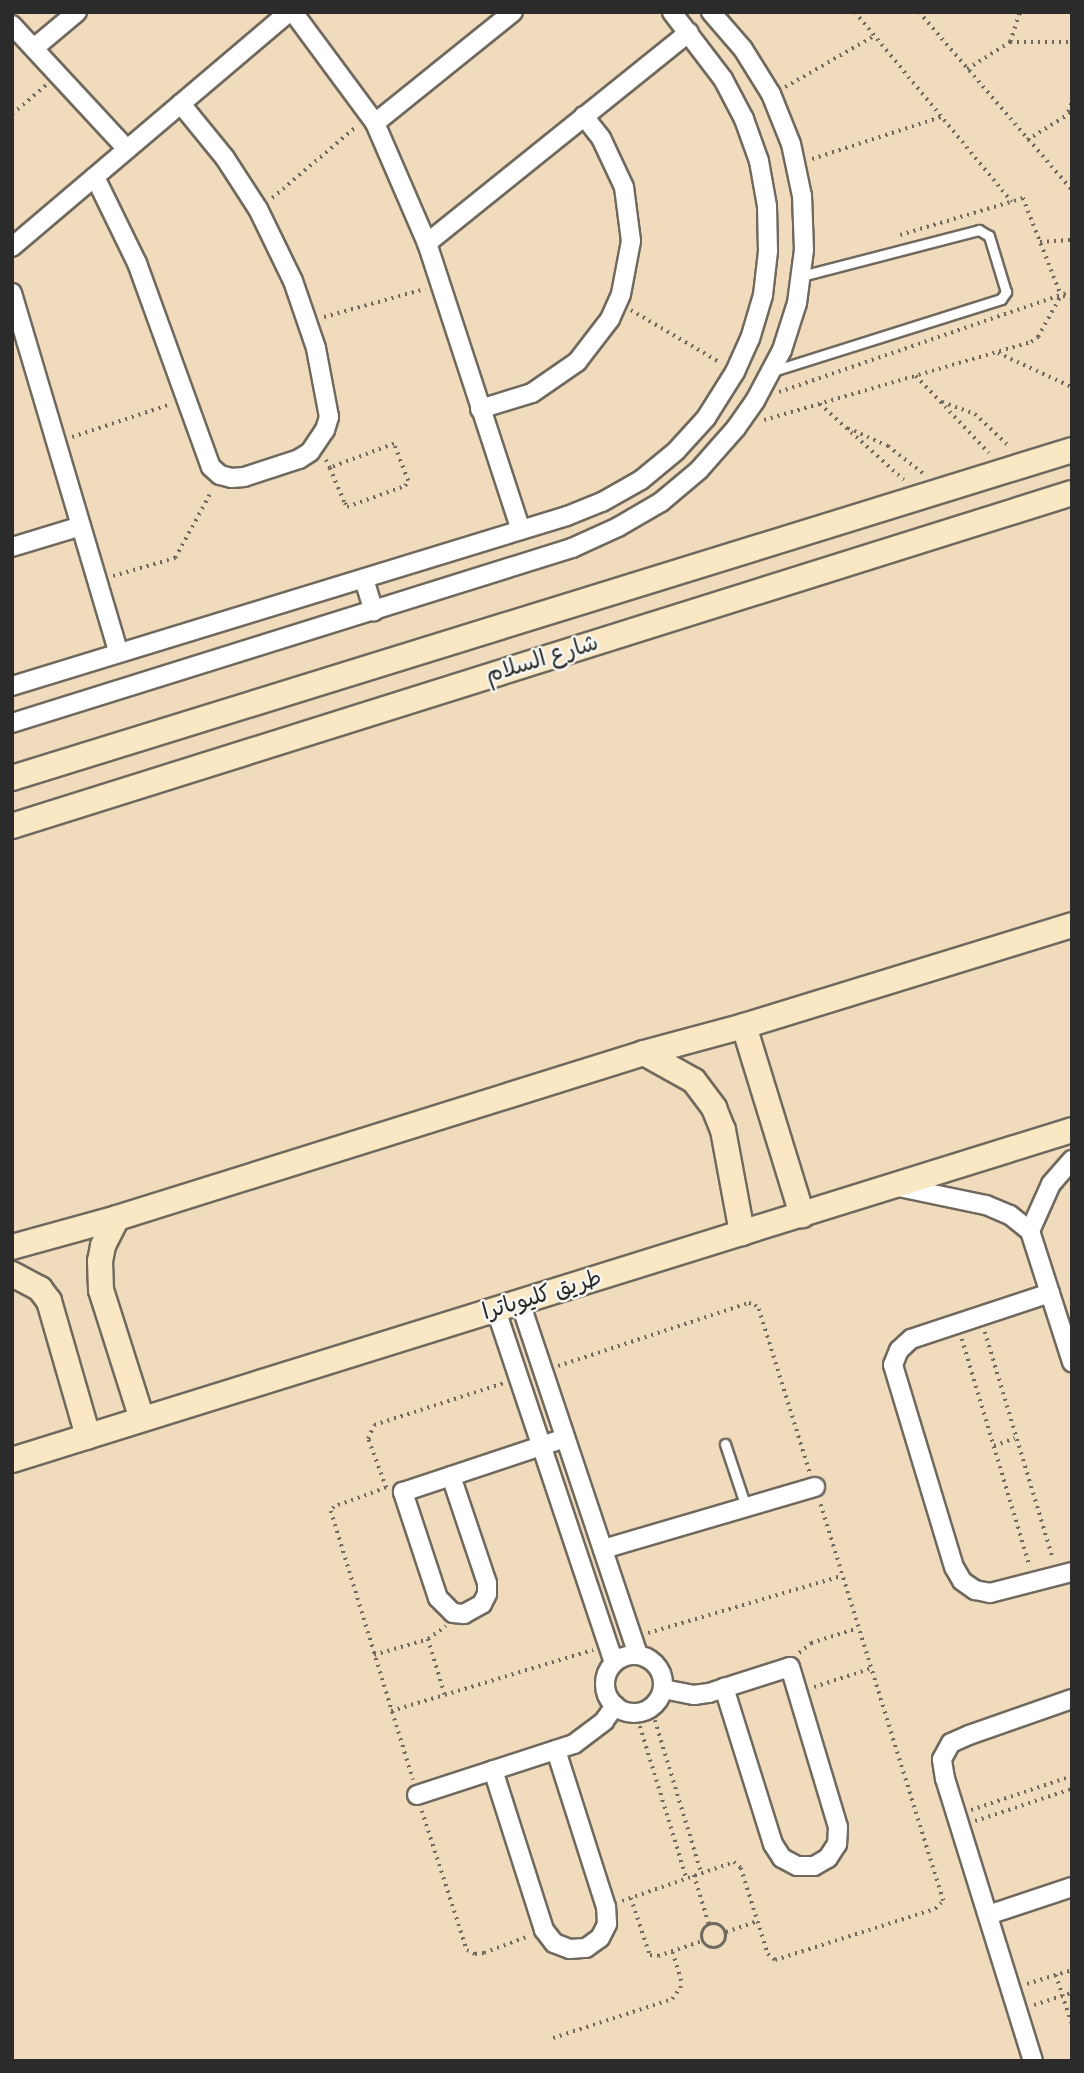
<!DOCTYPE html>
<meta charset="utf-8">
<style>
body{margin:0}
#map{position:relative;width:1084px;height:2073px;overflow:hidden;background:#f1dbbd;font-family:Pangolin,"Playpen Sans Arabic",sans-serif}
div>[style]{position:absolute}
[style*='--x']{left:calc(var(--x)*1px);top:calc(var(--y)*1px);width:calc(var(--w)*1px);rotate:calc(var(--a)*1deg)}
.path>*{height:3.5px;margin-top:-1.75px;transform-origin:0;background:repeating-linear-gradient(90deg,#70695e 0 2px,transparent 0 7px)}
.path>.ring{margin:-1.75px;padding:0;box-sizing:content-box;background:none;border:3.5px solid #70695e;border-radius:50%}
.roads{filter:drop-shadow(2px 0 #70695e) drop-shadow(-2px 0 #70695e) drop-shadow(0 2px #70695e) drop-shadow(0 -2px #70695e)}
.service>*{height:9px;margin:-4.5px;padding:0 4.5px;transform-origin:4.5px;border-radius:4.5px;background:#fff}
.minor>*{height:18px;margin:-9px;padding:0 9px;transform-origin:9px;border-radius:9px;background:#fff}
.minor>.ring{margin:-9px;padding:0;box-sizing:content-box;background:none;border:18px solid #fff;border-radius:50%}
.secondary>*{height:24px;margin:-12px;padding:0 12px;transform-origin:12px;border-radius:12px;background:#fae7c3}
span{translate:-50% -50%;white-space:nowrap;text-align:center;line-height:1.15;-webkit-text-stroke:5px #f6f6f2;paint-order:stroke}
.street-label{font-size:23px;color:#2b2b2b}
.frame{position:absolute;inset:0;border:14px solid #2b2b2b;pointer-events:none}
</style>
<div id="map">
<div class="path">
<div style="--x:855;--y:12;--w:246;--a:50.4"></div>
<div style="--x:919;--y:12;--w:235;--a:49.3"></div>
<div style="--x:1010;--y:42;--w:32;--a:-72"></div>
<div style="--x:967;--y:69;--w:51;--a:-32.1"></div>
<div style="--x:1010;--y:42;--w:62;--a:0"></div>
<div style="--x:785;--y:87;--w:103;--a:-29.8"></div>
<div style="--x:1068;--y:112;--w:12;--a:-70"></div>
<div style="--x:12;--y:114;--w:45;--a:-40.5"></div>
<div style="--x:1027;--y:140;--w:53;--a:-31.9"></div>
<div style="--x:812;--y:159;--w:136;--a:-18"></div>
<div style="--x:272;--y:198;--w:111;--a:-40.3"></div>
<div style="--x:900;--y:235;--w:128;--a:-16.7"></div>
<div style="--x:1023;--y:198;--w:104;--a:68.6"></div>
<div style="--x:1040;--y:242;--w:32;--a:-4"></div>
<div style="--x:1063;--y:296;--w:9;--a:13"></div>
<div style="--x:631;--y:310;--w:104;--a:30.5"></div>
<div style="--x:324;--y:317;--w:105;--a:-15.5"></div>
<div style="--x:998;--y:353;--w:81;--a:24.7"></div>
<div style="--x:916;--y:376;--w:106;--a:46.5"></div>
<div style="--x:779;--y:392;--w:310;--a:-19"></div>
<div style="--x:942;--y:402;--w:35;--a:20"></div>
<div style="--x:975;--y:414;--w:48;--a:43.3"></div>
<div style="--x:820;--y:404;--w:113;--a:42.1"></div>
<div style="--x:764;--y:420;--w:278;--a:-16.3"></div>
<div style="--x:1031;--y:342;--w:9;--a:-36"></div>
<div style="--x:1038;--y:337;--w:48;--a:-61.3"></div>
<div style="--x:848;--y:428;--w:44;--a:24.2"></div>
<div style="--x:888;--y:446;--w:46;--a:37.9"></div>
<div style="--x:72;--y:437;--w:104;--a:-18.4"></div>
<div style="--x:326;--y:460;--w:9;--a:63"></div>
<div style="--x:330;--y:468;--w:38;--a:67"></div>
<div style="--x:345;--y:503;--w:4;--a:63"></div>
<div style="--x:347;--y:507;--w:62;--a:-19.9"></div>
<div style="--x:405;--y:486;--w:6;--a:-59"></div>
<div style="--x:408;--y:481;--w:40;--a:-111"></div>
<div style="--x:394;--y:444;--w:68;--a:159.4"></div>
<div style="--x:113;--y:576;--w:65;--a:-16.2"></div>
<div style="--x:175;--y:558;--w:77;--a:-61.4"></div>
<div style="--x:985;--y:1332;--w:237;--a:73.3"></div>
<div style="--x:962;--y:1339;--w:238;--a:73.4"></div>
<div style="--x:558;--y:1366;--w:201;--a:-18.3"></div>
<div style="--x:749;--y:1303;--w:6;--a:18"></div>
<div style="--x:755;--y:1305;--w:6;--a:45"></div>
<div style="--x:759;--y:1309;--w:172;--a:72.7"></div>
<div style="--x:994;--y:1446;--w:22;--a:-21"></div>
<div style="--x:386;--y:1488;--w:55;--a:159.9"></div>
<div style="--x:334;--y:1507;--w:5;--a:127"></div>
<div style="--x:331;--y:1511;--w:281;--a:73"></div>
<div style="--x:386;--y:1488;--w:52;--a:-110.2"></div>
<div style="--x:368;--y:1439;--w:15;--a:-67"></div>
<div style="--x:374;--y:1425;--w:137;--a:-17.9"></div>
<div style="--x:648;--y:1633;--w:202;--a:-16.4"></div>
<div style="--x:428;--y:1639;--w:59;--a:73.1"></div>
<div style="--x:799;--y:1653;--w:16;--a:-40"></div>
<div style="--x:811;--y:1643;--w:49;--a:-17.7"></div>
<div style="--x:374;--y:1655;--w:56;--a:-16.5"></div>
<div style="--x:428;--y:1639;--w:22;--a:-36"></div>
<div style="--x:814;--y:1687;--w:61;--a:-18.1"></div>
<div style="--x:651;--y:1707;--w:172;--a:73.1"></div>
<div style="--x:391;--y:1711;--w:211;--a:-16.8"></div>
<div style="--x:636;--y:1713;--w:171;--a:73"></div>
<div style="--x:971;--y:1810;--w:107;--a:-18.6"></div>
<div style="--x:422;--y:1811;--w:146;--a:72.1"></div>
<div style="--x:467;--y:1950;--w:9;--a:27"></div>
<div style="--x:475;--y:1954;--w:9;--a:-6"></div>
<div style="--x:484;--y:1953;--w:48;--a:-20.7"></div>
<div style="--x:975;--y:1821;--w:102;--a:-18.3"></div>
<div style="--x:694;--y:1875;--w:51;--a:73"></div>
<div style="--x:631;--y:1898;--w:60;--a:71.6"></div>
<div style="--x:650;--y:1955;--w:8;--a:7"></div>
<div style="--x:658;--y:1956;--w:46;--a:-18.8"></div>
<div style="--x:622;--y:1901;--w:119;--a:-19.2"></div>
<div style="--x:734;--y:1862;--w:9;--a:41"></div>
<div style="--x:741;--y:1868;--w:90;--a:72.6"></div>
<div style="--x:768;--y:1954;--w:9;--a:41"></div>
<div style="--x:775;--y:1960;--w:168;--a:-17.7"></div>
<div style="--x:935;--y:1909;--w:11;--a:-45"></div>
<div style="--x:943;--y:1901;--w:417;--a:-107.2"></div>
<div class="ring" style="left:702px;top:1924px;width:20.5px;height:20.5px"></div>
<div style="--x:726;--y:1932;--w:34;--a:-19"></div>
<div style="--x:1056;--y:1975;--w:52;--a:71.9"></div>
<div style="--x:1027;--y:1984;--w:47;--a:-17.3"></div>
<div style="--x:1034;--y:2005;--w:40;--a:-18"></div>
<div style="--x:553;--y:2038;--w:125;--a:-18.1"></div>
<div style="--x:672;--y:1999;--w:14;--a:-54"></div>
<div style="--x:680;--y:1988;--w:7;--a:-82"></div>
<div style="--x:681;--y:1981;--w:30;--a:-107"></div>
</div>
<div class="roads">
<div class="service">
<div style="--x:773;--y:371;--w:239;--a:-17.5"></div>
<div style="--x:1001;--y:299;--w:9;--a:-54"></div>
<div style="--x:1006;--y:292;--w:59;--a:-106.9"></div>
<div style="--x:989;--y:236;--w:12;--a:-149"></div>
<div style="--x:979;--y:230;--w:184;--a:165.5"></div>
<div style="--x:725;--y:1444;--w:66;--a:71.6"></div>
</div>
<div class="minor">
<div style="--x:293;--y:12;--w:138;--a:53.5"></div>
<div style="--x:375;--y:123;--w:131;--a:66.6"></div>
<div style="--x:427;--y:243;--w:302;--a:71.9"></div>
<div style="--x:12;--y:25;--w:169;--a:47.2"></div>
<div style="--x:34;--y:48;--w:56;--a:-39.9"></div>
<div style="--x:375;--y:123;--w:177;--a:-38.8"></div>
<div style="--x:95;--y:177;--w:96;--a:64"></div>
<div style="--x:137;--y:263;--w:217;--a:70.1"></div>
<div style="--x:211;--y:467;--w:12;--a:42"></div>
<div style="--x:220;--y:475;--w:12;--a:14"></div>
<div style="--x:232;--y:478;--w:12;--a:-5"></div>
<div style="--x:244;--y:477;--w:58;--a:-18.1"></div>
<div style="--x:299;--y:459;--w:13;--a:-32"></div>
<div style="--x:310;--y:452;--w:27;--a:-56"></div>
<div style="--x:325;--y:430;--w:14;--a:-73"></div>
<div style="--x:329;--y:417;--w:70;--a:-100.7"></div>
<div style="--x:316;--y:348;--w:71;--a:-108.9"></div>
<div style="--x:293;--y:281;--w:80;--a:-115.9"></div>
<div style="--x:258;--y:209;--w:61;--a:-122.9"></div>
<div style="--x:225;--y:158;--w:70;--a:-129.2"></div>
<div style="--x:427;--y:243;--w:336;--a:-38.8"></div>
<div style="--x:12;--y:247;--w:363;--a:-40.3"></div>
<div style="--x:12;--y:293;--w:373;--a:73.5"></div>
<div style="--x:480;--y:409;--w:54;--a:-17.1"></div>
<div style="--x:532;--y:393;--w:55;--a:-34.6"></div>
<div style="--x:577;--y:362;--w:54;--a:-52.5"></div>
<div style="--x:610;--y:319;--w:27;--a:-66"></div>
<div style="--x:621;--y:294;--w:54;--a:-79.3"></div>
<div style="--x:631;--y:241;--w:54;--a:-97.4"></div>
<div style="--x:624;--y:187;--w:54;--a:-115.1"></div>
<div style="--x:601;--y:138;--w:28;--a:-128"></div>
<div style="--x:12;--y:547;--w:72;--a:-16.9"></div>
<div style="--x:364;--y:579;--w:34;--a:73"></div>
<div style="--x:12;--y:686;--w:580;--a:-17.03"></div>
<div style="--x:567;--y:516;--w:38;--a:-22"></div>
<div style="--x:602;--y:502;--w:45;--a:-29.4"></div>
<div style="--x:641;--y:480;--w:45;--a:-39.6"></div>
<div style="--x:676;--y:451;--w:45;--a:-47.7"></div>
<div style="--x:706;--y:418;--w:54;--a:-57.8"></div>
<div style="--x:735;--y:372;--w:36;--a:-66"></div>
<div style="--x:750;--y:339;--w:46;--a:-73.5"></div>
<div style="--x:763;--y:295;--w:44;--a:-83.5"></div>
<div style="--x:768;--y:251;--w:45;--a:-91.3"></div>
<div style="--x:767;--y:206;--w:46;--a:-100.1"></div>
<div style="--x:759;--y:161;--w:45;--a:-109.7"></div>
<div style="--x:744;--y:119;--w:45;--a:-117.7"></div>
<div style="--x:723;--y:79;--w:84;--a:-127.3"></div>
<div style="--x:12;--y:723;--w:587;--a:-17.35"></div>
<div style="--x:572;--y:548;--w:51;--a:-24.5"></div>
<div style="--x:618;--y:527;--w:50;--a:-30.2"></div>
<div style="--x:661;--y:502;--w:50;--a:-40.1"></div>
<div style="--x:699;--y:470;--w:56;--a:-48.6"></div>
<div style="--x:736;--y:428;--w:33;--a:-55"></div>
<div style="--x:755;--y:401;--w:58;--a:-62.1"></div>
<div style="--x:782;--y:350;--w:49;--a:-72.3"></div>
<div style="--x:797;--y:303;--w:53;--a:-82.5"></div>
<div style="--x:804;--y:250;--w:54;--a:-92.1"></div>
<div style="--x:802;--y:196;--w:53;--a:-101.9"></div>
<div style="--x:791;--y:144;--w:54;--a:-111.8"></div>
<div style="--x:771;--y:94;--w:53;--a:-121.9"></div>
<div style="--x:743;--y:49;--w:49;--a:-130.9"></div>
<div style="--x:894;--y:1186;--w:94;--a:11.7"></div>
<div style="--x:986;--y:1205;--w:26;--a:23"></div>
<div style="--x:1010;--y:1215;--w:26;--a:39"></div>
<div style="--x:1030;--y:1231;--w:138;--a:72.2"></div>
<div style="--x:1030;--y:1231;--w:51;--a:-65.9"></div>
<div style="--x:1051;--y:1184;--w:32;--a:-49"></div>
<div style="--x:1050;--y:1293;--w:146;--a:161.7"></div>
<div style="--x:911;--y:1339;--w:16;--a:137"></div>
<div style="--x:899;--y:1350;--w:16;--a:112"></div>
<div style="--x:893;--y:1365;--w:211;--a:73.2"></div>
<div style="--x:954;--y:1567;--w:16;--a:60"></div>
<div style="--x:962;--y:1581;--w:16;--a:35"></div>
<div style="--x:975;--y:1590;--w:15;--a:11"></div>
<div style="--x:990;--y:1593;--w:85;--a:-14.4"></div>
<div style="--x:520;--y:1302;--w:371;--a:71.5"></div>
<div style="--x:496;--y:1310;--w:371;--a:71.5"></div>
<div style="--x:451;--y:1476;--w:113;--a:71.4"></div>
<div style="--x:487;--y:1583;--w:11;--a:90"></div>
<div style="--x:487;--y:1594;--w:11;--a:117"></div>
<div style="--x:482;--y:1604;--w:21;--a:151"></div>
<div style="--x:464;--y:1614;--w:11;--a:-175"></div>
<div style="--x:453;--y:1613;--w:21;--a:-135"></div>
<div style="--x:438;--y:1598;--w:112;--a:-108.3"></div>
<div style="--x:403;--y:1492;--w:171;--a:-18.4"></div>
<div style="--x:603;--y:1549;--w:221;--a:-16.3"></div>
<div class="ring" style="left:605px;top:1655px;width:40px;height:40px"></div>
<div style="--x:663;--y:1689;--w:32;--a:11"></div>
<div style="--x:694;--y:1695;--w:15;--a:-8"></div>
<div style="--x:709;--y:1693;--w:16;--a:-18"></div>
<div style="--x:724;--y:1688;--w:69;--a:-17.7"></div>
<div style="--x:790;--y:1667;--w:167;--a:73.3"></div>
<div style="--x:838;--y:1827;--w:17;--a:93"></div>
<div style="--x:837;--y:1844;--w:17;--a:123"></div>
<div style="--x:828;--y:1858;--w:16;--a:150"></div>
<div style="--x:814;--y:1866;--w:17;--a:180"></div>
<div style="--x:797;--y:1866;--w:17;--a:-152"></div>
<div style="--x:782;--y:1858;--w:17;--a:-123"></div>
<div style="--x:773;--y:1844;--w:164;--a:-107.4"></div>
<div style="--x:493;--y:1770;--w:168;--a:72.3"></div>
<div style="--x:544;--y:1930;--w:16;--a:52"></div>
<div style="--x:554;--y:1943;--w:17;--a:21"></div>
<div style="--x:570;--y:1949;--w:16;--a:-4"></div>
<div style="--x:586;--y:1948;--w:17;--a:-36"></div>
<div style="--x:600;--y:1938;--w:16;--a:-63"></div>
<div style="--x:607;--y:1924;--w:17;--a:-93"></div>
<div style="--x:606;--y:1907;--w:165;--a:-107.7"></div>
<div style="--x:417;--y:1795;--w:165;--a:-18"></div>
<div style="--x:574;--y:1744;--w:38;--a:-37"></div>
<div style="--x:604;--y:1721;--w:19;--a:-54"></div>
<div style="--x:988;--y:1915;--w:89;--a:-18.4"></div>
<div style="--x:1033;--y:2061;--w:295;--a:-107.3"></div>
<div style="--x:945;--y:1779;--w:20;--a:-99"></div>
<div style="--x:942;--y:1759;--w:18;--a:-61"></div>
<div style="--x:951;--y:1743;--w:20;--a:-24"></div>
<div style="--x:969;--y:1735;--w:109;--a:-19.3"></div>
</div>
<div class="secondary">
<div style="--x:12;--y:778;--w:1110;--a:-17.19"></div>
<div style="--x:12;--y:826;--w:1111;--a:-17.44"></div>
<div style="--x:744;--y:1026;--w:198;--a:72.9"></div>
<div style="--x:644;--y:1053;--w:57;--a:29.2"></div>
<div style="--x:694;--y:1081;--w:34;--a:53"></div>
<div style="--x:714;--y:1108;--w:24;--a:68"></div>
<div style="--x:723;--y:1130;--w:105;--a:79.5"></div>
<div style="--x:117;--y:1218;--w:31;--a:117"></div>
<div style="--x:103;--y:1246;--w:15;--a:101"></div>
<div style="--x:100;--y:1261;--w:29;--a:88"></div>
<div style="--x:101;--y:1290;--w:135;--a:72.4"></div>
<div style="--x:12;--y:1247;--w:109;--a:-15.4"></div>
<div style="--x:117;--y:1218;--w:552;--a:-17.38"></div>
<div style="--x:644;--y:1053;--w:104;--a:-15.1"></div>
<div style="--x:744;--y:1026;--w:343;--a:-17.1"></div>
<div style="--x:12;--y:1274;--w:32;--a:28"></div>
<div style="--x:40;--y:1289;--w:15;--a:53"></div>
<div style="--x:49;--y:1301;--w:141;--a:73.9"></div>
<div style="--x:12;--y:1460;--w:1110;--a:-17.29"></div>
</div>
</div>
<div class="street-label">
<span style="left:542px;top:659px;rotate:-17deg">شارع السلام</span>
<span style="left:542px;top:1295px;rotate:-17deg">طريق كليوباترا</span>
</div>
<div class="frame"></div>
</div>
